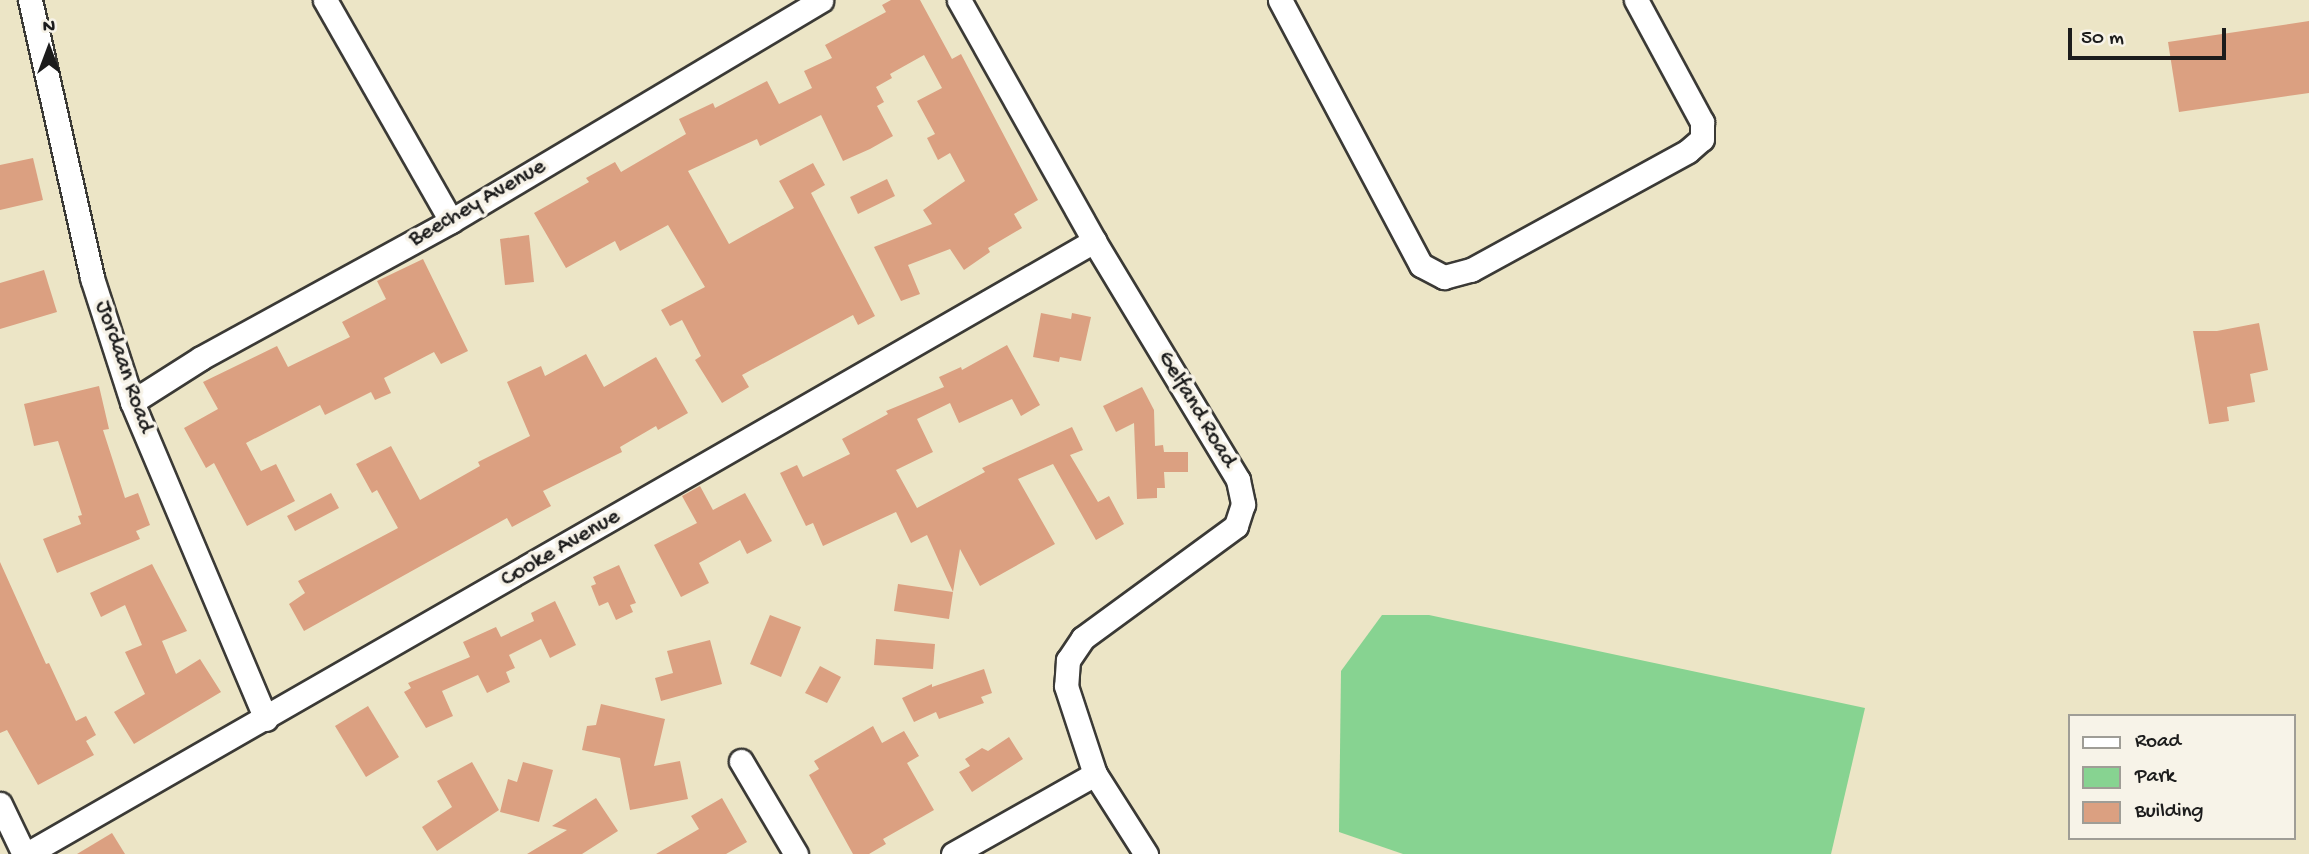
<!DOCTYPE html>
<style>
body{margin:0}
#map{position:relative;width:2309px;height:854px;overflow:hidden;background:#ece5c6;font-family:"Gochi Hand",sans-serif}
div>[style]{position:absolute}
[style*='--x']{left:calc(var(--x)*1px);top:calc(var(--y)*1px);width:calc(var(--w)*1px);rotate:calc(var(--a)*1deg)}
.green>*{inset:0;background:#87d391}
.building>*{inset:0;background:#dba081}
.roads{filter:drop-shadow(2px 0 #3b3a36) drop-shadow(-2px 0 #3b3a36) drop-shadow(0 2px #3b3a36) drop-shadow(0 -2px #3b3a36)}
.minor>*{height:23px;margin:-11.5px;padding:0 11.5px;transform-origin:11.5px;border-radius:11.5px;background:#fff}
span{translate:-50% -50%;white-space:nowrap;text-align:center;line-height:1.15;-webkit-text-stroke:7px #f7f3e8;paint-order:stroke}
.street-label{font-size:23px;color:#1c1c1c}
.legend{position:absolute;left:2068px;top:714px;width:228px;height:126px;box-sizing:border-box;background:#f7f3e8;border:2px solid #9f9d96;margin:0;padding:9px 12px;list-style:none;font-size:21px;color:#1c1c1c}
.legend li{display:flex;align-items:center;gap:14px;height:35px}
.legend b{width:35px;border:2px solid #9f9d96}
.north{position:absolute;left:14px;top:14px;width:70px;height:70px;-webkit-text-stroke:5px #f7f3e8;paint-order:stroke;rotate:0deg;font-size:19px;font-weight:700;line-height:28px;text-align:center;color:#1c1c1c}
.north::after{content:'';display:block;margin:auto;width:24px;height:32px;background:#1c1c1c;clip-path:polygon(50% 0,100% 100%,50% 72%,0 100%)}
.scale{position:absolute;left:2068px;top:28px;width:158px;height:32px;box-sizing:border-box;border:4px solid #1c1c1c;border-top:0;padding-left:9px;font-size:21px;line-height:24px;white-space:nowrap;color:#1c1c1c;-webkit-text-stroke:5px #f7f3e8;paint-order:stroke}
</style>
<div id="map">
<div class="green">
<div style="clip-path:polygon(1382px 615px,1429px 615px,1865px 708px,1831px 854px,1403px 854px,1339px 832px,1341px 671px)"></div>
</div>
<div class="building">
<div style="clip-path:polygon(891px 0,920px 0,952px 59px,961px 54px,1038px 200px,1014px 214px,1022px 228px,988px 248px,990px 252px,964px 270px,950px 249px,908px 265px,920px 294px,901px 301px,874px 247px,932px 224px,923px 210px,965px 181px,950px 153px,938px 160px,927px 138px,935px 134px,917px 101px,942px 88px,924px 55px,890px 74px,892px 78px,876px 87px,884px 102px,877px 106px,893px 136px,870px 149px,843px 161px,821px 115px,760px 146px,757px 139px,688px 171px,729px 244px,794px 208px,779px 181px,813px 163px,825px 185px,811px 193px,875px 316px,858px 325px,853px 315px,742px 375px,749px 387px,722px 403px,695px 360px,701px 356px,682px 320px,670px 326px,661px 310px,705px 287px,668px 225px,620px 251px,615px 241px,566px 268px,534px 213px,589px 182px,586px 178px,615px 162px,621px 172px,686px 134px,679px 119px,713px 103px,715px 108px,767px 81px,779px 104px,812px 88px,804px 71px,832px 58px,825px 45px,886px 12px,882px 5px)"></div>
<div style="clip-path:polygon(2309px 21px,2309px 93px,2179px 112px,2168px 42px)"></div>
<div style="clip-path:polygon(33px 158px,43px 200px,0 210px,0 165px)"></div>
<div style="clip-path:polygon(887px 179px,895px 196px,858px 214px,850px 197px)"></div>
<div style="clip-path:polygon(529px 235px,534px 282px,505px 285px,500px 239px)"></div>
<div style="clip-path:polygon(423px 259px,468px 351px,441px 364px,434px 352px,384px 378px,391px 393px,375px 400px,371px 392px,325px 415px,320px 405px,246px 443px,261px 471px,276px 464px,295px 501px,247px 526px,214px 463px,206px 468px,184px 428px,218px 409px,203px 382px,277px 346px,288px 367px,350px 337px,342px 322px,386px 299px,377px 281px)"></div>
<div style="clip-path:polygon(44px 270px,57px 312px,0 329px,0 283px)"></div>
<div style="clip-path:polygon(1041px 313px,1071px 319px,1072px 313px,1091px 317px,1081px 361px,1060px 357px,1059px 362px,1033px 357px)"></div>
<div style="clip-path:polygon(2259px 323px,2268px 370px,2250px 374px,2255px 402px,2227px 407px,2229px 421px,2209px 424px,2193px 331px,2217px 331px)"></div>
<div style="clip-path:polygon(1007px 345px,1040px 405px,1021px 416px,1012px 399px,959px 423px,950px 403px,917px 419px,933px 452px,896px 470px,917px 508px,985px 472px,982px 468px,1072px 427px,1083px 450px,1070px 455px,1098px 502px,1109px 496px,1124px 524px,1096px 540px,1053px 464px,1018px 479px,1055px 544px,980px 586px,960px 549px,953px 592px,927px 535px,911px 543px,896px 512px,823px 546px,813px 523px,806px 526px,780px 473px,797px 465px,803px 477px,850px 454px,842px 439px,888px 414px,886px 411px,944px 387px,939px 377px,961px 367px,962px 370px)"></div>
<div style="clip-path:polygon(586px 354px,604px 387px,656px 357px,688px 413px,658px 430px,656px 426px,620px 447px,622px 452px,543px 491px,551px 506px,512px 527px,507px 518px,304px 631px,289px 604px,305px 593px,298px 581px,398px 528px,377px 490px,372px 493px,356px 464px,391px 446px,420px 500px,480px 466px,478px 462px,530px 436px,507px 382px,541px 366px,545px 376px)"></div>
<div style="clip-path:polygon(99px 386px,109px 429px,103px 430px,125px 498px,138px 493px,150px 525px,136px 531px,140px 539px,57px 573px,43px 539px,81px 524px,78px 516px,82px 515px,58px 441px,34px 446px,24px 404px)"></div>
<div style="clip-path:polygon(1142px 387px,1154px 410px,1155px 446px,1163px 445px,1164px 452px,1188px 452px,1188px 472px,1164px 472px,1165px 488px,1157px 488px,1157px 498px,1137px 499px,1134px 423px,1116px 432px,1103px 406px)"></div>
<div style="clip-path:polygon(700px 486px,713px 510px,745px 493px,772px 541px,747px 554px,740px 540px,699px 563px,709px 583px,681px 597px,654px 545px,697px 523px,682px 496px)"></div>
<div style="clip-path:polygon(331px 493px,339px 508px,295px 531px,287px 516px)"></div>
<div style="clip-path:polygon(0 562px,46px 664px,49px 663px,76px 721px,86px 716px,96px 735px,86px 741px,94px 755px,38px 785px,7px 730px,0 733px)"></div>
<div style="clip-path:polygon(152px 564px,187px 631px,162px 641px,176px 674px,200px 659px,221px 692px,134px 744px,114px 712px,145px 694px,125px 652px,142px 645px,125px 605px,101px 617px,90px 593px)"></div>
<div style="clip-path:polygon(619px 565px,636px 603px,630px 605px,633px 612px,616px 620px,608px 602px,599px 606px,591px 586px,596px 584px,593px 577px)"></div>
<div style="clip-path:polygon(898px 584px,953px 592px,949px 619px,894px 611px)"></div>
<div style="clip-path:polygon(555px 601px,576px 645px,550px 658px,541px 639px,509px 655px,515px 668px,506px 672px,510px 682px,487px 693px,478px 675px,442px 691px,453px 716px,426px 728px,404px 692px,411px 688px,408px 683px,470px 657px,463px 642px,496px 627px,501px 637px,534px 621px,531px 613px)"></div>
<div style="clip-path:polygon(770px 615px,801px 627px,781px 677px,750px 664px)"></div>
<div style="clip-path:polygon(876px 639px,935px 644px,933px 669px,874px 665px)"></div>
<div style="clip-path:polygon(710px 640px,722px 684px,661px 701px,655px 678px,673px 673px,667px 651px)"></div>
<div style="clip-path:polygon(820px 666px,841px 677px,827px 703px,805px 693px)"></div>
<div style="clip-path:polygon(984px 669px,992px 693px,981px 697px,984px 703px,939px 719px,936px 712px,914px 722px,902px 698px,932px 684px,932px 687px)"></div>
<div style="clip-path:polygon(601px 704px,665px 719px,654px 766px,680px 761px,688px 799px,630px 810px,620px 758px,582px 750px,587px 726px,596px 725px)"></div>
<div style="clip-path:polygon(368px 706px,399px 757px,366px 777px,335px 726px)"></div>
<div style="clip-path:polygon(873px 726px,882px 743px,904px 731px,919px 756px,907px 763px,934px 810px,883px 839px,886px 844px,869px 854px,853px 854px,809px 775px,819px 769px,814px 761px)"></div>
<div style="clip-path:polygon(1009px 737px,1023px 759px,972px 792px,959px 772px,970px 766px,965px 759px,982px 748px,988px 751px)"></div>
<div style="clip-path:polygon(472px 762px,499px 810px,437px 851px,422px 827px,452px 807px,437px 781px)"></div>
<div style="clip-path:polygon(523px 762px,553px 770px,539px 822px,500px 812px,508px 779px,517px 782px)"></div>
<div style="clip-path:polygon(596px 798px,618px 831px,582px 854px,527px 854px,567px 830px,552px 826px)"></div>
<div style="clip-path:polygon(722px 798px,747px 842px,726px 854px,656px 854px,699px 829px,691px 816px)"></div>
<div style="clip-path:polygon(112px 833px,125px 854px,77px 854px)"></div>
</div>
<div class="roads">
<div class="minor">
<div style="--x:30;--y:0;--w:285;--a:77.4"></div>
<div style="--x:92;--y:278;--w:130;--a:72.1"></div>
<div style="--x:132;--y:402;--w:344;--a:67.1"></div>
<div style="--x:325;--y:0;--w:254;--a:60.3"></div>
<div style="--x:959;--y:0;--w:276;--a:60.7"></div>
<div style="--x:1094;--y:241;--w:279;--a:58.9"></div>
<div style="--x:1238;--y:480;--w:25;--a:78"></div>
<div style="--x:1243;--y:504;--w:23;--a:108"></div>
<div style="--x:1236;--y:526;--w:190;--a:143.8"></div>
<div style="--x:1083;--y:638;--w:27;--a:124"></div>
<div style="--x:1068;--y:660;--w:26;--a:94"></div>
<div style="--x:1066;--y:686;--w:93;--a:71.8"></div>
<div style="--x:1095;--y:774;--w:95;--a:57.5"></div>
<div style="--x:1280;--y:0;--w:300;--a:62"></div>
<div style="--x:1421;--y:265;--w:26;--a:28"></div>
<div style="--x:1444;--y:277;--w:28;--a:-15"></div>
<div style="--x:1471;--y:270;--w:247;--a:-28.7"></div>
<div style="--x:1688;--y:151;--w:18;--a:-41"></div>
<div style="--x:1702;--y:139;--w:17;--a:-90"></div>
<div style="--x:1702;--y:122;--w:139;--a:-118.4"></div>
<div style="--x:132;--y:402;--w:82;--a:-32.5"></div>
<div style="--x:201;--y:358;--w:285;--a:-28.7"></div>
<div style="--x:451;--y:221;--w:431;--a:-30.8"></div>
<div style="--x:741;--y:761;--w:108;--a:59.4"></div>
<div style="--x:0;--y:804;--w:55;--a:64.4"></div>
<div style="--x:27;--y:854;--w:1231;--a:-29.88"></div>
<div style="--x:953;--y:854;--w:163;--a:-29.4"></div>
</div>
</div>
<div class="street-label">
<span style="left:478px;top:204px;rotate:-30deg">Beechey Avenue</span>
<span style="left:123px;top:367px;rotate:71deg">Jordaan Road</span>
<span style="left:1196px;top:410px;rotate:59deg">Gelfand Road</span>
<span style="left:561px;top:549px;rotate:-30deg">Cooke Avenue</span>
</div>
<ul class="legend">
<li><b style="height:9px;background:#fff"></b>Road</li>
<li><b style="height:19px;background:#87d391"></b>Park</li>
<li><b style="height:19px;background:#dba081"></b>Building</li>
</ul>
<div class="north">N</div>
<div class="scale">50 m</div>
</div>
